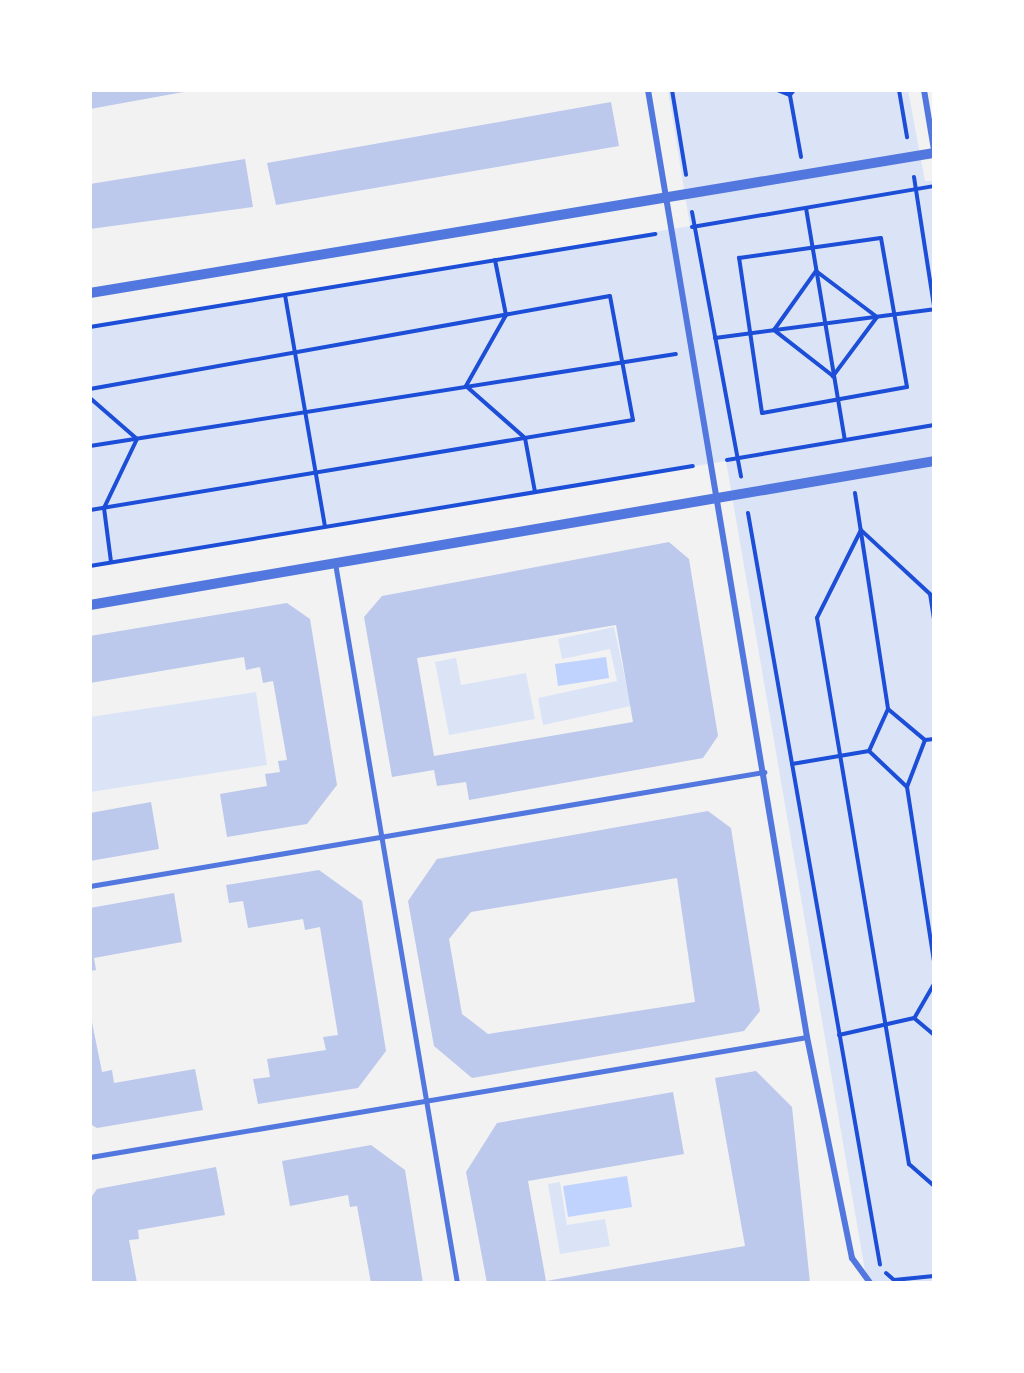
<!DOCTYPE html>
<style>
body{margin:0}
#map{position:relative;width:1024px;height:1373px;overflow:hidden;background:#f2f2f2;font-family:Lato,sans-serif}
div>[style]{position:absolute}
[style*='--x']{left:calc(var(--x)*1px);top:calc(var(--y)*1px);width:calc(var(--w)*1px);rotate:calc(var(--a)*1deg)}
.green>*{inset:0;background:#dbe4f7}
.water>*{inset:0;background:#bfd3fe}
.building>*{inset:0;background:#bdc9ec}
.path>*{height:4px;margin:-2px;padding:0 2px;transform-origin:2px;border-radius:2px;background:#1d4ed8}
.pedestrian>*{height:5px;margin:-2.5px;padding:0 2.5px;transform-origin:2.5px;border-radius:2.5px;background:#5277de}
.minor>*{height:6px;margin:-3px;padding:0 3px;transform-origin:3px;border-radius:3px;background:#5277de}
.tertiary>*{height:10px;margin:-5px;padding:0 5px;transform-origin:5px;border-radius:5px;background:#5277de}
span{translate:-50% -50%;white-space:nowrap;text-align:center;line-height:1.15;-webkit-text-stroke:4.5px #fff;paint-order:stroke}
.frame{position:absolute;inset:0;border:92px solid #fff;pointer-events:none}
</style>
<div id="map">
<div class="green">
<div style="clip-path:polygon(668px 90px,908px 90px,925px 181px,934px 181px,934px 1283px,875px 1283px,866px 1277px,726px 461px,90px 566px,90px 327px,690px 226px)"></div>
<div style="clip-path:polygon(614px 627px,631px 706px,543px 725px,538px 698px,617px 681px,610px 649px,562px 659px,558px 639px)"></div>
<div style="clip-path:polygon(456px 658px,461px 685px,526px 673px,535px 719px,449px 735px,435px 662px)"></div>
<div style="clip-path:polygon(256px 692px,267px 765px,90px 792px,90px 717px)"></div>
<div style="clip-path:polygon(560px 1182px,567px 1225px,605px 1219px,610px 1246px,560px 1254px,548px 1184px)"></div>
</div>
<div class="water">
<div style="clip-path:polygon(606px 657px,609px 678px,558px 686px,555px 664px)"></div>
<div style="clip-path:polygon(627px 1176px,632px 1207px,568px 1217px,563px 1186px)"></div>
</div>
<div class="building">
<div style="clip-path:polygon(90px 90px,189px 90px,189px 91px,90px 109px)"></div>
<div style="clip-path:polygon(611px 102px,619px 146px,276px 205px,267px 163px)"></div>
<div style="clip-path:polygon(245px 159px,253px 207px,90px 229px,90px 184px)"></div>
<div style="clip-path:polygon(evenodd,669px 542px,689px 559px,718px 736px,703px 758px,469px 800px,466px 782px,437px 786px,434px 770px,392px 777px,364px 617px,382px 596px,669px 542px,616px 625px,633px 722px,434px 756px,417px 658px,616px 625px)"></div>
<div style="clip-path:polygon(287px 603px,310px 619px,337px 785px,307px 824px,227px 837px,220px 794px,267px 786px,265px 774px,280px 772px,278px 761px,287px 760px,273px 681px,263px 683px,260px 667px,246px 670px,244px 657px,90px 683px,90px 636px)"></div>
<div style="clip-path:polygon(151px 802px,159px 849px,90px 861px,90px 813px)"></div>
<div style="clip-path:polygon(evenodd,708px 811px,731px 828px,760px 1011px,744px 1031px,472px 1078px,434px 1046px,408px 901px,437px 859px,708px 811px,677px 878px,695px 1002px,488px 1034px,462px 1014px,449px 939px,471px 912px,677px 878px)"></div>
<div style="clip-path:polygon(319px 870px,362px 901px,386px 1051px,358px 1088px,258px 1104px,253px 1079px,270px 1077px,267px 1059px,326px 1050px,323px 1037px,338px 1035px,320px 927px,305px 930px,303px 919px,248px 928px,243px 901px,229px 903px,226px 885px)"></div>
<div style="clip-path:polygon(174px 893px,182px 942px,94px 958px,96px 970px,90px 971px,90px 908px)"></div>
<div style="clip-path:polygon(90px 1012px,102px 1072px,112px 1070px,114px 1083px,195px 1069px,203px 1110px,97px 1128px,90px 1124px)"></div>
<div style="clip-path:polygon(756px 1071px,792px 1107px,810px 1283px,487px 1283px,466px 1172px,497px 1123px,673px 1092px,684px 1154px,528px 1181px,546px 1281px,745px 1246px,715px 1078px)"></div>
<div style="clip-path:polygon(371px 1145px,405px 1170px,423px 1283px,371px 1283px,357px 1206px,350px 1207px,348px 1195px,290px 1206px,282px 1161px)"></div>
<div style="clip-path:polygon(216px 1167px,225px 1215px,138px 1230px,139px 1239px,129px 1240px,137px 1283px,90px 1283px,90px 1199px,97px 1189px)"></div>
</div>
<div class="path">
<div style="--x:672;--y:90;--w:86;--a:80.6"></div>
<div style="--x:777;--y:90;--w:14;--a:21"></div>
<div style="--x:790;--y:95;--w:6;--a:-51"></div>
<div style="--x:789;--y:90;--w:68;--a:79.8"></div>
<div style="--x:899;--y:90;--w:48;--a:80.3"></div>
<div style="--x:914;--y:177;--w:131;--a:81.2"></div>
<div style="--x:806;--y:208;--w:235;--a:80.5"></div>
<div style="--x:692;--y:212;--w:269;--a:79.5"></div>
<div style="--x:692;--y:227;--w:245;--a:-9.6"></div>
<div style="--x:881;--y:238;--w:151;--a:80.1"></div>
<div style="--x:907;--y:387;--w:147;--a:169.8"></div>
<div style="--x:762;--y:413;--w:157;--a:-98.4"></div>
<div style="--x:739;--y:258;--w:143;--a:-8"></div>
<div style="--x:495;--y:260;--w:56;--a:78.7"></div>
<div style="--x:506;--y:315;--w:81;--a:119.4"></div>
<div style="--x:466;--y:386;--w:79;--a:41.4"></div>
<div style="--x:525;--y:438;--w:55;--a:79.5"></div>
<div style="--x:816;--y:271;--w:76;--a:37"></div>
<div style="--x:877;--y:317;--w:74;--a:126.7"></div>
<div style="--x:833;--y:376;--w:75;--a:-142.1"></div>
<div style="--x:774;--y:330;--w:72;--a:-54.6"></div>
<div style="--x:285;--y:295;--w:235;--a:80.2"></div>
<div style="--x:90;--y:327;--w:573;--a:-9.35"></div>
<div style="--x:715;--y:338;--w:221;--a:-7.5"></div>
<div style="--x:90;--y:389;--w:528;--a:-10.14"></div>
<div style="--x:610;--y:296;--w:126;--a:79.5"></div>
<div style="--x:633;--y:420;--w:550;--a:170.59"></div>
<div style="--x:90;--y:398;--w:62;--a:41.1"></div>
<div style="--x:137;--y:439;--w:76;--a:115.6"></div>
<div style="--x:104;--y:508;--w:54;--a:82.6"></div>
<div style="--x:90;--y:446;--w:593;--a:-8.92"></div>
<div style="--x:727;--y:460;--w:210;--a:-9.6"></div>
<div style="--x:855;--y:493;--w:219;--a:81.3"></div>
<div style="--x:888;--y:709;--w:48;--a:40"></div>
<div style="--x:925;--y:740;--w:50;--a:111"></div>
<div style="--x:907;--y:787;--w:177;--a:81.2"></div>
<div style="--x:748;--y:513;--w:763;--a:80.04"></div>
<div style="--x:90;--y:566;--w:611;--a:-9.42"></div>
<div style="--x:934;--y:619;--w:25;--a:-99"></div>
<div style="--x:930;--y:594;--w:94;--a:-137.2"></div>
<div style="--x:861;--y:530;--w:98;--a:116.6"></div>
<div style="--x:817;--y:618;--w:554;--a:80.44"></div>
<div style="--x:909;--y:1164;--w:33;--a:41"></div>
<div style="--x:888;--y:709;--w:46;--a:114.3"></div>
<div style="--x:869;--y:751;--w:52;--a:43.5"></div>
<div style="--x:925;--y:740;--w:9;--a:-6"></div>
<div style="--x:792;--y:764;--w:78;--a:-9.6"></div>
<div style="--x:934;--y:984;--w:39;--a:120"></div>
<div style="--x:914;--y:1018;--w:26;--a:40"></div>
<div style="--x:839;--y:1035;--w:77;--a:-12.8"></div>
<div style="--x:886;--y:1273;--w:11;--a:41"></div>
<div style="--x:894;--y:1280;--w:40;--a:-5.7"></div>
</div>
<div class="pedestrian">
<div style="--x:335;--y:563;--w:730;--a:80.38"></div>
<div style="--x:90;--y:886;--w:684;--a:-9.6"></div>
<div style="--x:90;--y:1157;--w:727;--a:-9.5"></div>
</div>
<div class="minor">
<div style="--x:648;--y:90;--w:960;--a:80.47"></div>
<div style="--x:807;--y:1037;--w:226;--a:78.5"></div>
<div style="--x:852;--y:1258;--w:31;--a:54"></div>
<div style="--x:924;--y:90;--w:61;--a:80.5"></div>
</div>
<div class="tertiary">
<div style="--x:90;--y:293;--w:856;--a:-9.42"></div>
<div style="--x:90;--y:605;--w:856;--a:-9.68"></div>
</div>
<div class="frame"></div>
</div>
